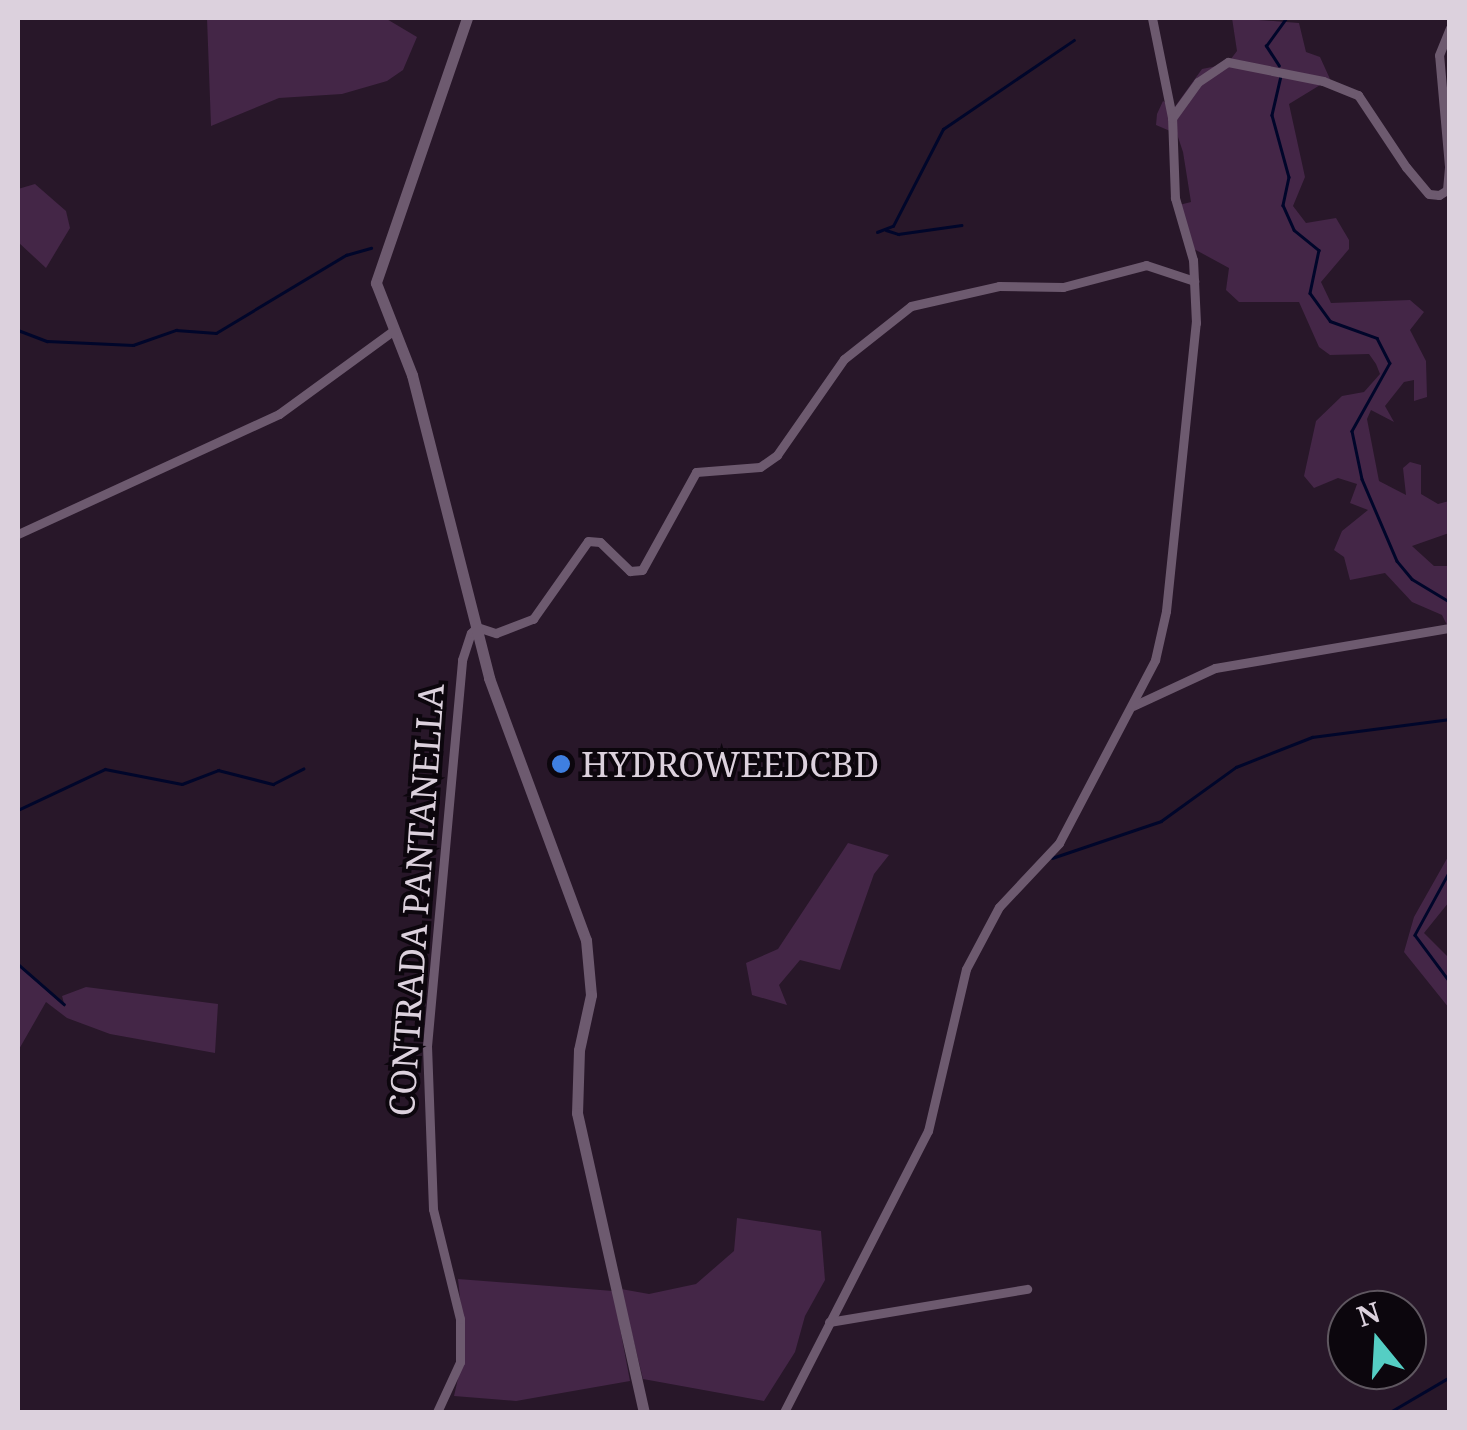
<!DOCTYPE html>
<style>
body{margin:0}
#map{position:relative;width:1467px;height:1430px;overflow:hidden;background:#281729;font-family:"Noto Serif",serif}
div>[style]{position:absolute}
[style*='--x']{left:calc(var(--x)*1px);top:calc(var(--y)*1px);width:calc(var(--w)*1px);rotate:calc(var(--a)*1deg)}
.green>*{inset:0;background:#442647}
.stream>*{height:2.5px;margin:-1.25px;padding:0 1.25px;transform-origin:1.25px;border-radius:1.25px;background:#00062a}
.minor>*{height:9px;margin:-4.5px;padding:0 4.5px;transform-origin:4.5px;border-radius:4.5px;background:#6d5a6f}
.tertiary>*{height:11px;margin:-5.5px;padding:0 5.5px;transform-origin:5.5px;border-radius:5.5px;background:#6d5a6f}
.dots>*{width:28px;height:28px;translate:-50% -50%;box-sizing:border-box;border:5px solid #0c060d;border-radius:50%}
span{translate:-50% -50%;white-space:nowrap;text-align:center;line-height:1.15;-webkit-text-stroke:8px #0c060d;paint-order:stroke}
.poi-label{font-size:35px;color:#dcd1dd}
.left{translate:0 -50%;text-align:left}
.street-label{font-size:35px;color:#dcd1dd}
.frame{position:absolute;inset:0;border:20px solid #dcd1dd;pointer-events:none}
.north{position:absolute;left:1327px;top:1290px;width:100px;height:100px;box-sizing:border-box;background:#0c060d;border:2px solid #5f5760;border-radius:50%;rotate:342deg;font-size:28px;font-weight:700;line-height:40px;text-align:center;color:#dcd1dd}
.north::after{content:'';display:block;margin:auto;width:35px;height:45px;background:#55cec4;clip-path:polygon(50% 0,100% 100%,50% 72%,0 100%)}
</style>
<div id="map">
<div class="green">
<div style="clip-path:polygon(207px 18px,385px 18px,417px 37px,403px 70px,387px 81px,342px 94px,279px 98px,211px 126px)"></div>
<div style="clip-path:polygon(1232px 18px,1299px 23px,1306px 52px,1320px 57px,1330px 79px,1289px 104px,1305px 177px,1293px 206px,1306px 223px,1336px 218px,1349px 240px,1349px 249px,1321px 282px,1331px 303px,1410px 300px,1424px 312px,1410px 330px,1426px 361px,1427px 397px,1414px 401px,1414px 380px,1404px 382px,1385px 406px,1394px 422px,1371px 410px,1367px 419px,1379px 481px,1406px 495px,1403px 468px,1410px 462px,1421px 465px,1421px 494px,1438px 504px,1449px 501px,1449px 533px,1412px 546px,1434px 566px,1449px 566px,1449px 629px,1442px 615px,1412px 602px,1385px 573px,1350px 580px,1344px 557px,1334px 550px,1342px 531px,1368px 510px,1350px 503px,1357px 484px,1338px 478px,1314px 488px,1304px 476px,1316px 421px,1342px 396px,1364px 392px,1380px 374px,1376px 364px,1369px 354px,1330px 355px,1319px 347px,1299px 302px,1239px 302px,1226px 290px,1229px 268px,1194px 249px,1179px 205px,1191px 202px,1183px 152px,1177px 134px,1156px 125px,1157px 114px,1163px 101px,1174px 108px,1202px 69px,1227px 64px,1237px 51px)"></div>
<div style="clip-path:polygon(35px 184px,66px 211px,70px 228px,46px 268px,18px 242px,18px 189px)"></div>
<div style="clip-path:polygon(848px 843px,889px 855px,874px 874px,840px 970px,800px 960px,779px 985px,787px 1005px,752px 995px,746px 963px,778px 949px)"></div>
<div style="clip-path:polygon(1449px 855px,1449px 902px,1424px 933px,1449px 958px,1449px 1008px,1404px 952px,1414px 917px)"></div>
<div style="clip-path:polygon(18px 965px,65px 1007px,62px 996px,86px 987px,218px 1004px,215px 1053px,110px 1034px,67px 1018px,46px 1002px,18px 1051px)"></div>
<div style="clip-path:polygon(737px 1218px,821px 1231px,825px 1280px,805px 1316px,795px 1352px,764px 1401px,643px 1379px,621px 1289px,649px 1294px,696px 1284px,734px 1251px)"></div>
<div style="clip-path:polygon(458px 1279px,613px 1291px,630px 1381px,634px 1412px,630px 1381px,516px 1401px,454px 1396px,465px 1348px)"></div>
</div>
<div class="stream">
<div style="--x:1279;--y:66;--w:24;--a:-123"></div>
<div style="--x:1266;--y:46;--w:34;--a:-54"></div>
<div style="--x:1281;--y:76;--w:40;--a:103"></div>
<div style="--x:1272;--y:115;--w:64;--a:74.7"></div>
<div style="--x:1289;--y:177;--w:29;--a:102"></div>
<div style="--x:1283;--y:205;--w:27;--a:66"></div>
<div style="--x:1294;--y:230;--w:32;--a:39"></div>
<div style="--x:1319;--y:250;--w:44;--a:101.8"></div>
<div style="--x:1310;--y:293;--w:34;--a:54"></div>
<div style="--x:1330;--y:321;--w:50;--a:19.9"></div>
<div style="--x:1377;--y:338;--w:28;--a:63"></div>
<div style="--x:1390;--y:363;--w:78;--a:119.2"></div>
<div style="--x:1352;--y:431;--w:49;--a:78.2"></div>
<div style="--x:1362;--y:479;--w:89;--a:66.9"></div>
<div style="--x:1397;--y:561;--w:23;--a:50"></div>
<div style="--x:1412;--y:579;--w:44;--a:31.2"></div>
<div style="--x:886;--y:230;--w:13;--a:18"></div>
<div style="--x:898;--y:234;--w:64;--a:-8.1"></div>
<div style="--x:877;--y:232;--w:17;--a:-21"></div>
<div style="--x:893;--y:226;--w:109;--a:-62.7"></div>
<div style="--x:943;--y:129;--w:158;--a:-34.2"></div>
<div style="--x:18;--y:330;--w:31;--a:21"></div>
<div style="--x:47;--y:341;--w:86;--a:2.7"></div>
<div style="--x:133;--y:345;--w:46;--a:-19.2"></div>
<div style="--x:176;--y:330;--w:40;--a:4.3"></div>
<div style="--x:216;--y:333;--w:152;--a:-31"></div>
<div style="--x:346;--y:255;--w:26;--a:-16"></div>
<div style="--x:18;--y:810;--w:96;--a:-25.2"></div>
<div style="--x:105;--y:769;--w:78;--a:11"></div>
<div style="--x:182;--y:784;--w:39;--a:-21"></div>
<div style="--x:218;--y:770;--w:57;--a:14.3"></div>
<div style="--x:273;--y:784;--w:34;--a:-27"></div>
<div style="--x:1052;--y:858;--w:115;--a:-18.7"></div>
<div style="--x:1161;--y:821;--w:92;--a:-35.8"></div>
<div style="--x:1236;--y:767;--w:82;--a:-21.5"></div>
<div style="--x:1312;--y:737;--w:139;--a:-7.4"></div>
<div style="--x:1450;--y:871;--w:73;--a:118.7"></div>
<div style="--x:1415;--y:935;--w:59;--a:53.3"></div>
<div style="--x:18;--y:964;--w:61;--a:41"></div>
<div style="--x:1390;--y:1412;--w:69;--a:-30.3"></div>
</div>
<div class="minor">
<div style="--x:1152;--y:18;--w:101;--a:78.6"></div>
<div style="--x:18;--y:534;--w:287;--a:-24.7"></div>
<div style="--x:279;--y:414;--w:141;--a:-36.1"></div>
<div style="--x:1133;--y:706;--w:90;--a:-24.9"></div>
<div style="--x:1215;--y:668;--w:238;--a:-9.7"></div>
<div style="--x:829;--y:1322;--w:201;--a:-9.5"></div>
<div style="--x:437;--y:1412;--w:55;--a:-65.3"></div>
<div style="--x:460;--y:1362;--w:43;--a:-90"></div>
<div style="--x:460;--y:1319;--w:113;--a:-103.8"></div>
<div style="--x:433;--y:1209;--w:163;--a:-92.1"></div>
<div style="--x:427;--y:1046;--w:388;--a:-84.8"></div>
<div style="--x:462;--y:660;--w:28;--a:-72"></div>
<div style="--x:471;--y:633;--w:8;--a:-45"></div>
<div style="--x:477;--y:627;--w:20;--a:18"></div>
<div style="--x:496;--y:633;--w:40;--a:-21"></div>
<div style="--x:533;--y:619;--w:95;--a:-54.8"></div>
<div style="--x:588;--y:541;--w:12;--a:5"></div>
<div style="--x:600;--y:542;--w:42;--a:44"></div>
<div style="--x:630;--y:571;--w:12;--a:-5"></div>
<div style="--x:642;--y:570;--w:112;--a:-61.1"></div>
<div style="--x:696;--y:472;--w:64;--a:-4.5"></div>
<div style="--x:760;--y:467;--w:21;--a:-35"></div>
<div style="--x:777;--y:455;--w:117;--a:-55.1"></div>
<div style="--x:844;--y:359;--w:85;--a:-38.3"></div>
<div style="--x:911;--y:306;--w:90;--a:-12.8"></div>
<div style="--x:999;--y:286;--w:64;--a:0.9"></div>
<div style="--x:1063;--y:287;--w:86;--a:-14.8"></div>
<div style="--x:1146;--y:265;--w:51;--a:18.4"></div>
<div style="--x:784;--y:1412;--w:316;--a:-62.9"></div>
<div style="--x:928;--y:1131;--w:166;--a:-76.8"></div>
<div style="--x:966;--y:969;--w:70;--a:-62"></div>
<div style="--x:999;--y:907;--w:88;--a:-46.8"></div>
<div style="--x:1059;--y:843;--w:207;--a:-62.3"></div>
<div style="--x:1155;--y:660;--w:50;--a:-77.3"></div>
<div style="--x:1166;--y:611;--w:290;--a:-84.1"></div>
<div style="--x:1196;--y:323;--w:63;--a:-92.7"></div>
<div style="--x:1193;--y:260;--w:65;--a:-106.2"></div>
<div style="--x:1175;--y:198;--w:80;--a:-92.1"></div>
<div style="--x:1172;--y:118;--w:44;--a:-54.2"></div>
<div style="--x:1198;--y:82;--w:36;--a:-34"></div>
<div style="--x:1228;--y:62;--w:97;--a:11.3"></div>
<div style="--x:1323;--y:81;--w:38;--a:22"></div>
<div style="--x:1358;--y:95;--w:87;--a:56.3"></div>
<div style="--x:1406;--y:167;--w:35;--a:50"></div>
<div style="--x:1429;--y:194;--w:10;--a:6"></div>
<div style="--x:1439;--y:195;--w:9;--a:-32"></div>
<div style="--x:1447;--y:190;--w:24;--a:-85"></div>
<div style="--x:1449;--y:166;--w:111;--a:-95.1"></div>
<div style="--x:1439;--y:55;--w:29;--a:-68"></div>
</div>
<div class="tertiary">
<div style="--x:467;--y:18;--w:280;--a:109"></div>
<div style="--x:376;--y:283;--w:99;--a:68.6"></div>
<div style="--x:412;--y:375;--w:313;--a:75.7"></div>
<div style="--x:489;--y:678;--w:279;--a:69.7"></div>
<div style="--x:586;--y:940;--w:55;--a:84.8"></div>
<div style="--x:591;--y:995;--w:56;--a:102.3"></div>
<div style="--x:579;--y:1050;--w:63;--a:91.8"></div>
<div style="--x:577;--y:1113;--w:306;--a:77.4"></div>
</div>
<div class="dots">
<div style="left:561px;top:764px;background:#3f7fe0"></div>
</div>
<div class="poi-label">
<span class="left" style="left:581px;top:764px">HYDROWEEDCBD</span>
</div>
<div class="street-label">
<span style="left:416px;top:900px;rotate:-86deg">CONTRADA PANTANELLA</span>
</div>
<div class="frame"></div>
<div class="north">N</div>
</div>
